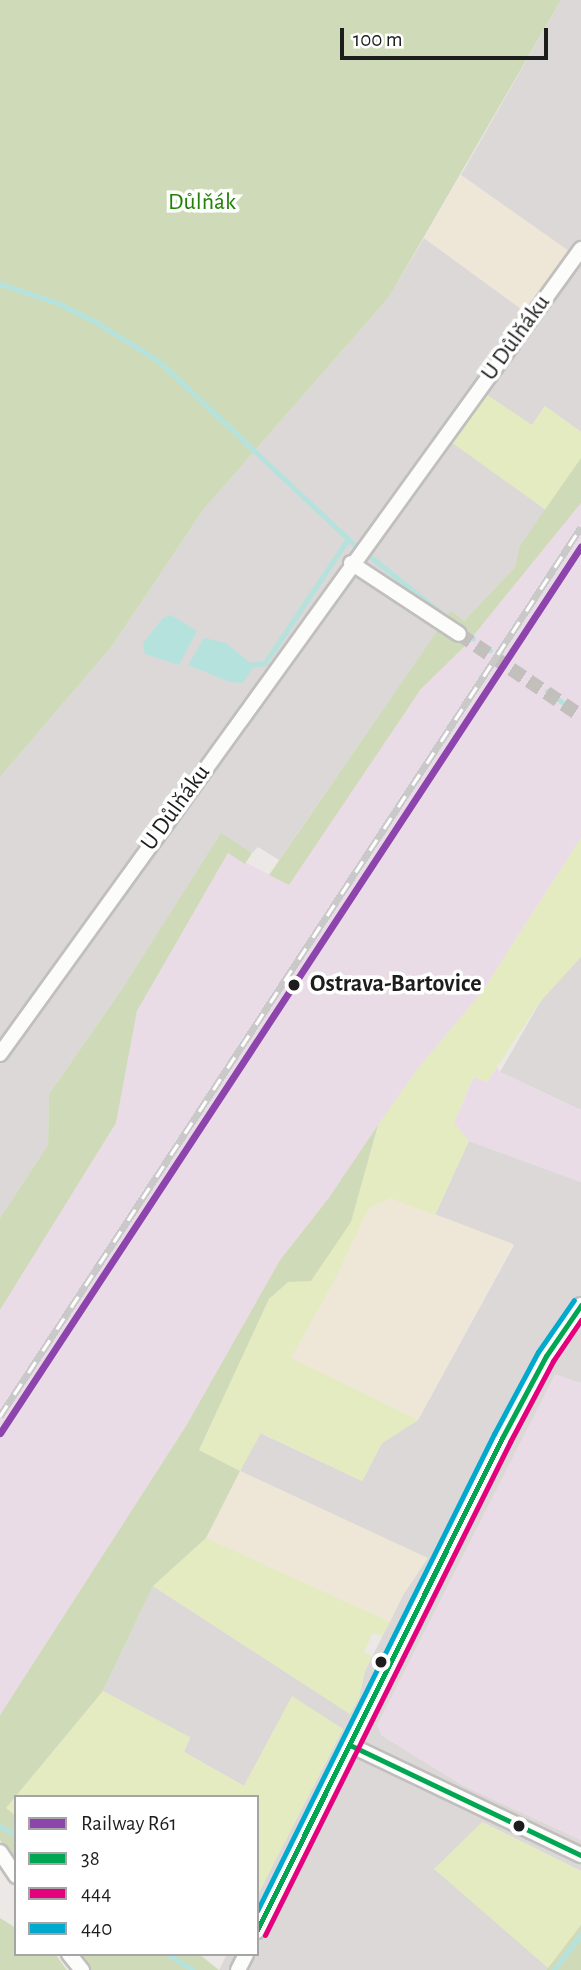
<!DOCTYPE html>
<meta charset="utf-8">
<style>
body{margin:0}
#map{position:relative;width:581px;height:1970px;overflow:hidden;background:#ece8e5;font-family:"Alegreya Sans",sans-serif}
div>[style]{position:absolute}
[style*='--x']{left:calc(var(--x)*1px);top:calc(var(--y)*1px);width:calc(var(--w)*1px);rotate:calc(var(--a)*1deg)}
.residential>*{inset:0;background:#dbd8d7}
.industrial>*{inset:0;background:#e9dce7}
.farmland>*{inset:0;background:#eee7d7}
.grass>*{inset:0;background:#e4ebc1}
.forest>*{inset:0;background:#cfdbb8}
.water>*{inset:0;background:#b6e2de}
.stream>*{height:4.5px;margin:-2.25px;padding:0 2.25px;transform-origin:2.25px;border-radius:2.25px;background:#b6e2de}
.minor-tunnel>*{height:14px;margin-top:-7px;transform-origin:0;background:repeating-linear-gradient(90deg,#c3bfbd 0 14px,transparent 0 21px)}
.roads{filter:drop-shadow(2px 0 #c1bfbe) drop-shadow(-2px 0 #c1bfbe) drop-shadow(0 2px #c1bfbe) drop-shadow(0 -2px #c1bfbe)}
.minor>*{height:14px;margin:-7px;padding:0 7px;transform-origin:7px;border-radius:7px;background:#fcfcfb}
.rail>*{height:7px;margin-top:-3.5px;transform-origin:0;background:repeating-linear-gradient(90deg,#fff 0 13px,#cac9c9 0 26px);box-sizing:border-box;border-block:2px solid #cac9c9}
.bus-1>*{height:5px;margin:-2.5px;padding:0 2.5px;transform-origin:2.5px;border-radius:2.5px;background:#00a651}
.bus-2>*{height:5px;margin:-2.5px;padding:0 2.5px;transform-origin:2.5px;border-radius:2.5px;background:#e5007d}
.bus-3>*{height:5px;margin:-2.5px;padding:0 2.5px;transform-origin:2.5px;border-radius:2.5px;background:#00a9ce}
.rail-1>*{height:7px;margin:-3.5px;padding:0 3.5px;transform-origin:3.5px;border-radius:3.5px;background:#8e44ad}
.dots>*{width:19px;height:19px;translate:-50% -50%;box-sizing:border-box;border:4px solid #fff;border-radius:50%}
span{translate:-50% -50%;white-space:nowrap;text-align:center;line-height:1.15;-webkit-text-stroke:7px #fff;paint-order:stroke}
.park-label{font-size:24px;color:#1f8204}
.street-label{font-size:24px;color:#1d1d1d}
.stop-label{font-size:24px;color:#1d1d1d;font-weight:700}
.left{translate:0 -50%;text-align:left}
.legend{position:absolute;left:14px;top:1795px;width:245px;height:161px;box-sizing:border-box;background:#fff;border:2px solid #a5a5a5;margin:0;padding:9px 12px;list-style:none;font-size:21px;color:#1d1d1d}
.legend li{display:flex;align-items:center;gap:14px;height:35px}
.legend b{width:35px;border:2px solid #a5a5a5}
.scale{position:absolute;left:340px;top:28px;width:208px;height:32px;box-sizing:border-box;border:4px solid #1d1d1d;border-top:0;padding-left:9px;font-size:21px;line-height:24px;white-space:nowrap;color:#1d1d1d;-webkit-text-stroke:5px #fff;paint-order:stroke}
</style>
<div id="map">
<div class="residential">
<div style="clip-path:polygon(561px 0,581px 0,581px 432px,545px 406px,532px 425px,452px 442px,546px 510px,519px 547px,515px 567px,464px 621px,451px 612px,279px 860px,258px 847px,252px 853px,221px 834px,122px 989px,49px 1094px,48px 1145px,0 1218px,0 777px,112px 646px,203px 510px,389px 297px,424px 238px,524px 311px,569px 252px,461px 175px)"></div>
<div style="clip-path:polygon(581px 956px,581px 1110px,500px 1072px,542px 999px)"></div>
<div style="clip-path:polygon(469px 1141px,581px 1182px,581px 1383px,555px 1375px,381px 1735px,462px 1785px,581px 1840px,581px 1871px,482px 1822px,548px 1968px,546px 1970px,219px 1970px,227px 1954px,257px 1954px,257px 1896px,343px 1729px,292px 1697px,244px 1786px,184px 1752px,190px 1738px,103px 1691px,153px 1586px,350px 1714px,359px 1698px,365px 1671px,403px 1595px,427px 1558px,240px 1471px,260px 1433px,362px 1481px,382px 1443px,418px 1420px,514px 1245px,435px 1215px)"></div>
</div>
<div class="industrial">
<div style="clip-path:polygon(581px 503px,581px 838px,482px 992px,416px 1071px,328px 1199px,280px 1260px,186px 1426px,0 1715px,0 1310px,116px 1123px,137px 1011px,228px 853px,289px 885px,421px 689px,465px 646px)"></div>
<div style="clip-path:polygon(497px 1067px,500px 1072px,581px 1110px,581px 1182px,469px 1141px,454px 1123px,474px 1076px,487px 1082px)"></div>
<div style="clip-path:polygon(555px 1374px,581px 1383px,581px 1840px,462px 1785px,381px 1735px,377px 1725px)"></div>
</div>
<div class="farmland">
<div style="clip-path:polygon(461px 175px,569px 251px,524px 311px,424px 238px)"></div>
<div style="clip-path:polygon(390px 1197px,513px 1244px,418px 1420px,291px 1359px,333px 1283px,368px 1209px)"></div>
<div style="clip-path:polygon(240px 1471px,428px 1558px,403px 1595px,390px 1622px,206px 1538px)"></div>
</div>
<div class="grass">
<div style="clip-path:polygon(486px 394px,532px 425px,545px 406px,581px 432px,581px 458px,546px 510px,451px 442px)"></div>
<div style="clip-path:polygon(581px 838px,581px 957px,540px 1002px,487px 1082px,473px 1077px,454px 1123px,469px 1141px,435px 1215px,390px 1198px,368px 1209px,333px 1283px,291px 1358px,418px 1420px,382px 1443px,362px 1481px,261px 1433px,240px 1471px,199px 1450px,269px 1299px,351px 1222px,378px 1125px,416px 1071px,482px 992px)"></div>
<div style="clip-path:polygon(206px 1538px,390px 1622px,382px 1636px,373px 1633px,365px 1649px,364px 1652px,372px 1656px,365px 1671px,359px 1698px,350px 1714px,153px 1586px)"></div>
<div style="clip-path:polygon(103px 1691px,190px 1737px,184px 1752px,244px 1786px,292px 1696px,343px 1729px,257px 1896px,257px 1797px,16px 1797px,16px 1816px,6px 1808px)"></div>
<div style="clip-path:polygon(482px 1822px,581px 1871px,581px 1925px,548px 1968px,434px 1869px)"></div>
</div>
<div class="forest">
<div style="clip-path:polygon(0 0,561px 0,389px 297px,203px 510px,112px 646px,0 777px)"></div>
<div style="clip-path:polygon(581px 458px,581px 503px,465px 646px,421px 689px,289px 885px,269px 875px,451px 611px,464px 621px,515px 567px,519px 547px)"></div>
<div style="clip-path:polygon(221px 833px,252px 853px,245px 864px,228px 853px,137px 1011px,116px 1123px,0 1310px,0 1218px,48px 1145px,49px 1094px,122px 989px)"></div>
<div style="clip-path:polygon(378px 1125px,351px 1222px,311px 1281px,288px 1282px,269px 1299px,199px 1450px,240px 1471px,206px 1538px,153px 1586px,103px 1691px,6px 1808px,16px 1816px,16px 1863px,0 1840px,0 1715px,186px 1426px,280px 1260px,328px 1199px)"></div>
<div style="clip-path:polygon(0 1918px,16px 1928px,16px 1954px,55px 1954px,67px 1970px,0 1970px)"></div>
<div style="clip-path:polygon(581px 1925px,581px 1970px,546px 1970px,548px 1968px)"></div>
<div style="clip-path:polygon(80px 1954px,199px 1954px,219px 1970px,91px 1970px)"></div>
</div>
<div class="water">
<div style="clip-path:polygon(171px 615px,197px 631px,179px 665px,145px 654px,143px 643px,163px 618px)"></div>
<div style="clip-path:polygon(204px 638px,226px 643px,254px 666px,243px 683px,230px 682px,188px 665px)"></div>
</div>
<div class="stream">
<div style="--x:0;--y:284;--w:61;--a:18.1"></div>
<div style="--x:58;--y:303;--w:42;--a:26.6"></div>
<div style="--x:96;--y:322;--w:75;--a:32"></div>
<div style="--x:160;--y:362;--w:266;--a:43.2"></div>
<div style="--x:365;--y:552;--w:110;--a:38.7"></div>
<div style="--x:461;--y:628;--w:16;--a:40"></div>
<div style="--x:488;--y:648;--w:3;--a:45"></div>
<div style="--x:251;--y:665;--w:14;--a:-8"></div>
<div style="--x:265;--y:663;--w:149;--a:-56.2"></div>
<div style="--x:547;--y:691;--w:26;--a:36"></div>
<div style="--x:0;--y:1826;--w:18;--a:29"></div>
<div style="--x:168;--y:1954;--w:30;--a:33"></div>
<div style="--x:554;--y:1970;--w:45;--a:-53.1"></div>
</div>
<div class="minor-tunnel">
<div style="--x:459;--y:634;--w:147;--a:33.9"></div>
</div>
<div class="roads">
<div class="minor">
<div style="--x:351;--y:563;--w:129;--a:33.3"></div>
<div style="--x:0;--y:1054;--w:993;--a:-54.18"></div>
<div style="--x:350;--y:1745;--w:256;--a:25.5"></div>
<div style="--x:0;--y:1852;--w:29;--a:56"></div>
<div style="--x:257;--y:1931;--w:551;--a:-63.57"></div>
<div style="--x:502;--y:1438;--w:93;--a:-61.8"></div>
<div style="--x:546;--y:1356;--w:62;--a:-55.5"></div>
<div style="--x:69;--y:1954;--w:21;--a:51"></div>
<div style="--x:238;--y:1970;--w:18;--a:-63"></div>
</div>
</div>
<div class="rail">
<div style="--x:0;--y:1416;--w:1062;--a:-56.83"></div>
</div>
<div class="bus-1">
<div style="--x:350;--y:1745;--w:256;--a:25.5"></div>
<div style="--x:257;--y:1930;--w:550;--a:-63.53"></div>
<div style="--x:502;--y:1438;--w:93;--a:-61.8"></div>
<div style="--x:546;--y:1356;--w:62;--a:-55.5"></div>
</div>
<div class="bus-2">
<div style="--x:265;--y:1935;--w:551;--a:-63.57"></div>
<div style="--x:510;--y:1442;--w:92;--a:-62"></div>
<div style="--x:553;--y:1361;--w:50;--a:-55.7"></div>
</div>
<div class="bus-3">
<div style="--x:257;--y:1911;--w:533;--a:-63.58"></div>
<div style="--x:494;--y:1434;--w:93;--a:-61.8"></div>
<div style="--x:538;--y:1352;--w:63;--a:-55.3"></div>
</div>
<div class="rail-1">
<div style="--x:0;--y:1433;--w:1060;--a:-56.77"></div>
</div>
<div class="dots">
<div style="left:294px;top:985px;background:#1d1d1d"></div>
<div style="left:381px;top:1662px;background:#1d1d1d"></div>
<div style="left:519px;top:1826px;background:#1d1d1d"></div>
</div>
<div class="park-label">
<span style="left:202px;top:203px">Důlňák</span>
</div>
<div class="street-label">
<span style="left:516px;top:338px;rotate:-54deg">U Důlňáku</span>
<span style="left:176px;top:808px;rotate:-54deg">U Důlňáku</span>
</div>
<div class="stop-label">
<span class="left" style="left:310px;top:985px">Ostrava-Bartovice</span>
</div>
<ul class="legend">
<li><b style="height:9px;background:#8e44ad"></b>Railway R61</li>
<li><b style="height:9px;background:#00a651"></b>38</li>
<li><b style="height:9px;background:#e5007d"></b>444</li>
<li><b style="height:9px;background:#00a9ce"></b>440</li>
</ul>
<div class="scale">100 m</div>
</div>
